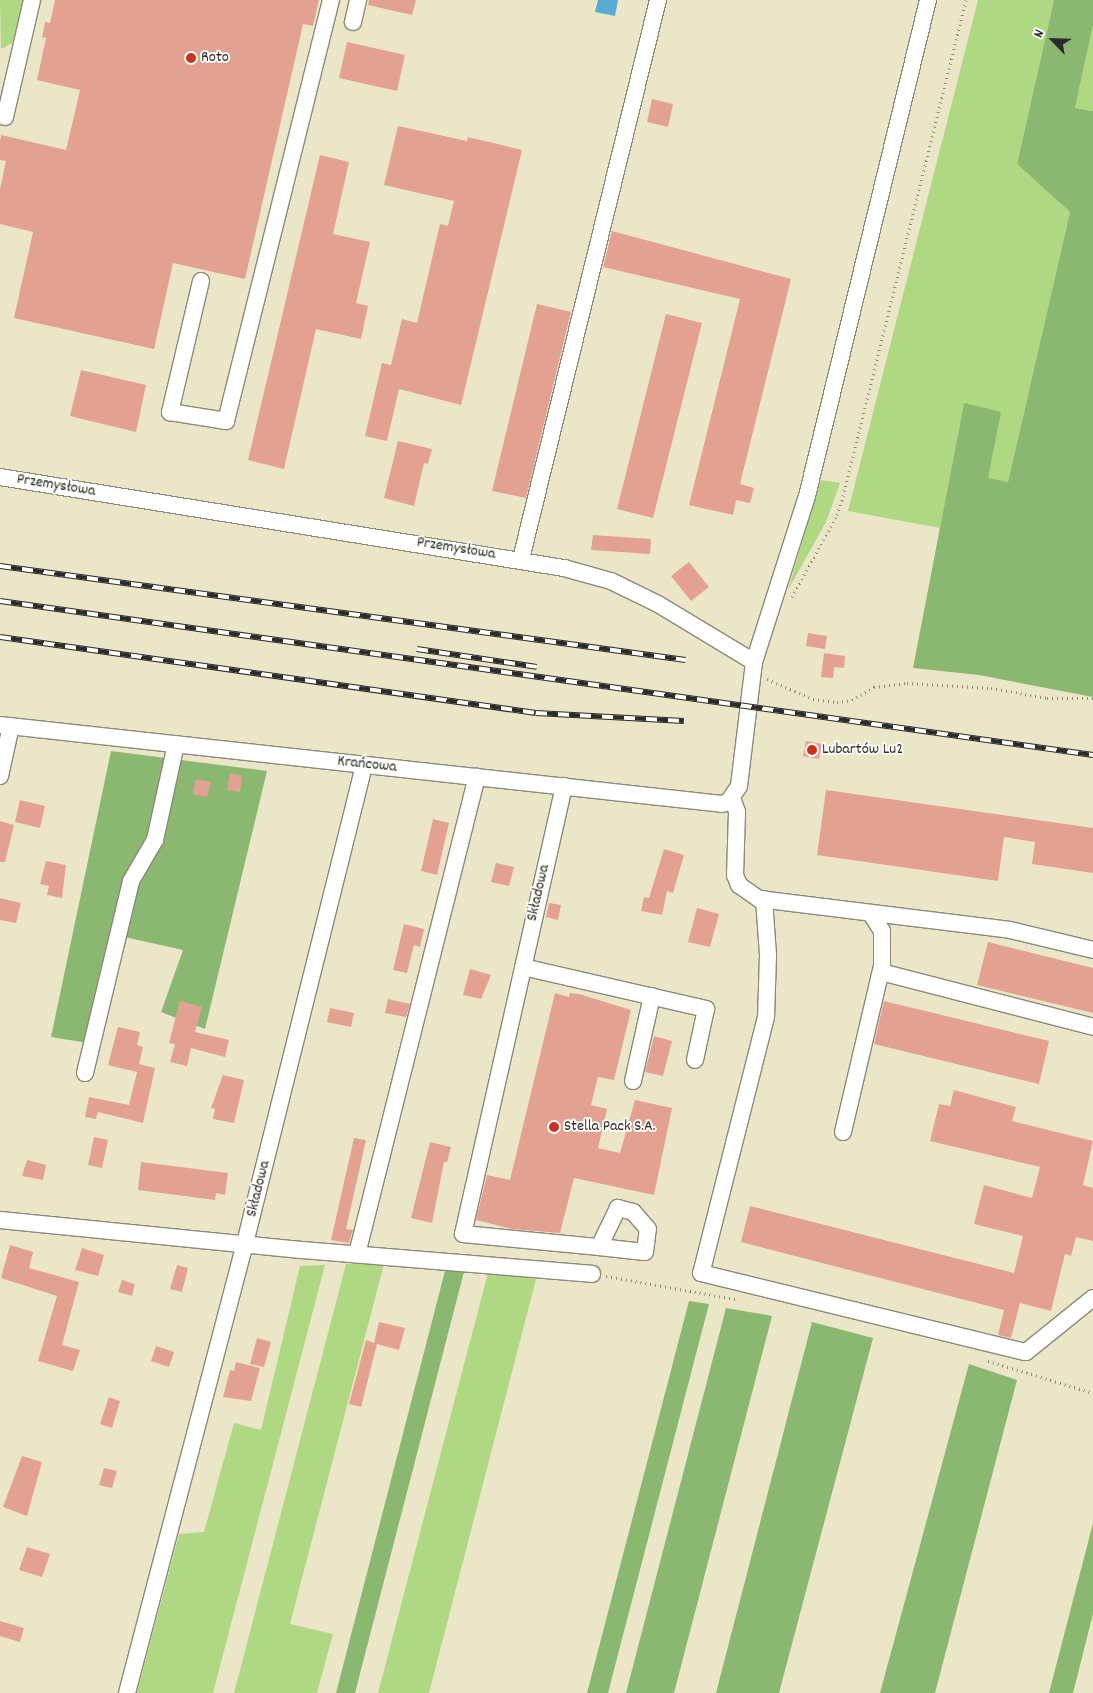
<!DOCTYPE html>
<meta charset="utf-8">
<style>
body{margin:0}
#map{position:relative;width:1093px;height:1693px;overflow:hidden;background:#ece6c9;font-family:Dekko,sans-serif}
div>[style]{position:absolute}
[style*='--x']{left:calc(var(--x)*1px);top:calc(var(--y)*1px);width:calc(var(--w)*1px);rotate:calc(var(--a)*1deg)}
.green>*{inset:0;background:#afd883}
.forest>*{inset:0;background:#8bb871}
.water>*{inset:0;background:#58aad3}
.building>*{inset:0;background:#e3a291}
.path>*{height:3px;margin-top:-1.5px;transform-origin:0;background:repeating-linear-gradient(90deg,#8c887a 0 1px,transparent 0 5px)}
.roads{filter:drop-shadow(1px 0 #8c887a) drop-shadow(-1px 0 #8c887a) drop-shadow(0 1px #8c887a) drop-shadow(0 -1px #8c887a)}
.minor>*{height:16px;margin:-8px;padding:0 8px;transform-origin:8px;border-radius:8px;background:#fff}
.rail>*{height:5.5px;margin-top:-2.75px;transform-origin:0;background:repeating-linear-gradient(90deg,#fdfcf7 0 11px,#2b2b2b 0 22px);box-sizing:border-box;border-block:1px solid #2b2b2b}
.dots>*{width:14px;height:14px;translate:-50% -50%;box-sizing:border-box;border:2px solid #fdfcf7;border-radius:50%}
span{translate:-50% -50%;white-space:nowrap;text-align:center;line-height:1.15;-webkit-text-stroke:4px #fdfcf7;paint-order:stroke}
.poi-label{font-size:16px;color:#2b2b2b}
.left{translate:0 -50%;text-align:left}
.street-label{font-size:16px;color:#2b2b2b}
.north{position:absolute;left:1028px;top:15px;width:50px;height:50px;-webkit-text-stroke:4px #fdfcf7;paint-order:stroke;rotate:294deg;font-size:14px;font-weight:700;line-height:20px;text-align:center;color:#2b2b2b}
.north::after{content:'';display:block;margin:auto;width:18px;height:22px;background:#2b2b2b;clip-path:polygon(50% 0,100% 100%,50% 72%,0 100%)}
</style>
<div id="map">
<div class="green">
<div style="clip-path:polygon(0 0,25px 0,12px 43px,1px 49px)"></div>
<div style="clip-path:polygon(978px 0,1054px 0,1017px 164px,1070px 212px,1008px 482px,987px 479px,964px 403px,940px 528px,848px 511px)"></div>
<div style="clip-path:polygon(1093px 25px,1093px 111px,1075px 108px)"></div>
<div style="clip-path:polygon(821px 480px,840px 483px,826px 522px,788px 590px)"></div>
<div style="clip-path:polygon(346px 1264px,384px 1264px,290px 1624px,333px 1634px,317px 1693px,234px 1693px)"></div>
<div style="clip-path:polygon(325px 1265px,213px 1693px,137px 1693px,179px 1534px,204px 1532px,234px 1423px,261px 1430px,300px 1266px)"></div>
<div style="clip-path:polygon(489px 1269px,536px 1279px,429px 1693px,378px 1693px)"></div>
</div>
<div class="forest">
<div style="clip-path:polygon(1054px 0,1093px 0,1093px 25px,1075px 108px,1093px 111px,1093px 697px,979px 675px,913px 668px,964px 403px,1001px 412px,988px 478px,1008px 482px,1070px 212px,1017px 164px)"></div>
<div style="clip-path:polygon(111px 751px,267px 771px,205px 1029px,161px 1012px,183px 950px,111px 934px,88px 1043px,51px 1037px)"></div>
<div style="clip-path:polygon(446px 1267px,465px 1268px,355px 1693px,336px 1693px)"></div>
<div style="clip-path:polygon(689px 1301px,709px 1304px,608px 1693px,587px 1693px)"></div>
<div style="clip-path:polygon(726px 1308px,772px 1316px,674px 1693px,626px 1693px)"></div>
<div style="clip-path:polygon(812px 1322px,873px 1338px,779px 1693px,716px 1693px)"></div>
<div style="clip-path:polygon(969px 1364px,1017px 1380px,935px 1693px,880px 1693px)"></div>
<div style="clip-path:polygon(1093px 1523px,1093px 1614px,1073px 1693px,1049px 1693px)"></div>
</div>
<div class="water">
<div style="clip-path:polygon(598px 0,618px 0,615px 16px,595px 12px)"></div>
</div>
<div class="building">
<div style="clip-path:polygon(55px 0,319px 0,313px 26px,303px 24px,245px 279px,173px 263px,154px 349px,14px 318px,33px 232px,0 224px,0 189px,6px 161px,0 160px,0 142px,1px 135px,66px 150px,80px 90px,37px 80px,46px 38px,42px 37px,45px 22px,50px 23px)"></div>
<div style="clip-path:polygon(369px 0,416px 0,412px 15px,368px 5px)"></div>
<div style="clip-path:polygon(347px 42px,405px 55px,397px 91px,339px 78px)"></div>
<div style="clip-path:polygon(652px 99px,673px 104px,668px 127px,647px 122px)"></div>
<div style="clip-path:polygon(398px 126px,467px 141px,468px 137px,522px 150px,461px 405px,399px 389px,387px 441px,365px 436px,382px 363px,391px 365px,402px 319px,417px 323px,440px 224px,448px 226px,454px 201px,384px 185px)"></div>
<div style="clip-path:polygon(320px 155px,349px 162px,333px 234px,370px 242px,356px 303px,368px 306px,361px 339px,316px 329px,284px 469px,248px 460px)"></div>
<div style="clip-path:polygon(612px 231px,791px 279px,740px 484px,754px 488px,750px 503px,736px 500px,733px 515px,689px 505px,740px 299px,603px 267px)"></div>
<div style="clip-path:polygon(537px 304px,571px 312px,526px 498px,492px 491px)"></div>
<div style="clip-path:polygon(666px 314px,702px 323px,653px 518px,617px 509px)"></div>
<div style="clip-path:polygon(81px 370px,146px 385px,136px 432px,70px 416px)"></div>
<div style="clip-path:polygon(398px 441px,432px 449px,428px 464px,424px 463px,414px 506px,384px 498px)"></div>
<div style="clip-path:polygon(593px 535px,651px 539px,650px 554px,591px 550px)"></div>
<div style="clip-path:polygon(689px 562px,709px 587px,691px 601px,671px 576px)"></div>
<div style="clip-path:polygon(808px 633px,827px 636px,825px 649px,806px 646px)"></div>
<div style="clip-path:polygon(824px 653px,845px 656px,844px 668px,834px 667px,833px 678px,821px 677px)"></div>
<div style="clip-path:polygon(806px 741px,822px 744px,819px 759px,803px 756px)"></div>
<div style="clip-path:polygon(230px 773px,242px 776px,240px 792px,227px 790px)"></div>
<div style="clip-path:polygon(196px 779px,211px 782px,207px 797px,193px 794px)"></div>
<div style="clip-path:polygon(826px 790px,1093px 828px,1093px 873px,1032px 864px,1035px 842px,1004px 837px,998px 881px,817px 855px)"></div>
<div style="clip-path:polygon(20px 800px,45px 806px,40px 828px,15px 822px)"></div>
<div style="clip-path:polygon(433px 819px,449px 823px,437px 875px,421px 871px)"></div>
<div style="clip-path:polygon(0 821px,14px 825px,5px 862px,0 862px)"></div>
<div style="clip-path:polygon(664px 849px,684px 855px,673px 893px,667px 891px,662px 915px,641px 911px,644px 897px,649px 898px)"></div>
<div style="clip-path:polygon(46px 861px,66px 865px,62px 898px,47px 895px,49px 886px,40px 884px)"></div>
<div style="clip-path:polygon(496px 863px,514px 867px,509px 886px,491px 882px)"></div>
<div style="clip-path:polygon(0 898px,21px 903px,16px 923px,0 920px)"></div>
<div style="clip-path:polygon(549px 903px,561px 905px,558px 920px,546px 917px)"></div>
<div style="clip-path:polygon(697px 908px,719px 914px,710px 947px,688px 942px)"></div>
<div style="clip-path:polygon(404px 924px,424px 929px,420px 947px,414px 945px,407px 973px,393px 970px)"></div>
<div style="clip-path:polygon(988px 942px,1093px 968px,1093px 1013px,977px 985px)"></div>
<div style="clip-path:polygon(470px 969px,491px 975px,481px 999px,463px 995px)"></div>
<div style="clip-path:polygon(555px 993px,569px 997px,570px 993px,579px 994px,631px 1010px,614px 1080px,598px 1077px,591px 1105px,607px 1109px,598px 1148px,620px 1153px,635px 1100px,672px 1108px,654px 1195px,574px 1178px,560px 1233px,512px 1229px,476px 1220px,487px 1175px,510px 1180px)"></div>
<div style="clip-path:polygon(388px 999px,410px 1004px,406px 1017px,385px 1013px)"></div>
<div style="clip-path:polygon(180px 1001px,202px 1007px,195px 1032px,229px 1040px,225px 1057px,191px 1048px,187px 1066px,170px 1062px,175px 1044px,169px 1043px)"></div>
<div style="clip-path:polygon(884px 1001px,1049px 1041px,1039px 1084px,874px 1044px)"></div>
<div style="clip-path:polygon(330px 1008px,354px 1013px,351px 1027px,327px 1022px)"></div>
<div style="clip-path:polygon(118px 1027px,140px 1032px,137px 1045px,143px 1047px,139px 1064px,155px 1068px,143px 1123px,98px 1112px,96px 1119px,85px 1117px,89px 1097px,129px 1105px,137px 1072px,108px 1065px)"></div>
<div style="clip-path:polygon(654px 1036px,672px 1041px,663px 1076px,645px 1072px)"></div>
<div style="clip-path:polygon(223px 1075px,244px 1080px,234px 1123px,213px 1119px,215px 1109px,211px 1108px)"></div>
<div style="clip-path:polygon(954px 1090px,1016px 1107px,1012px 1121px,1093px 1141px,1083px 1185px,1093px 1188px,1093px 1241px,1076px 1237px,1071px 1256px,1065px 1254px,1051px 1311px,1020px 1303px,1011px 1338px,998px 1335px,1004px 1310px,741px 1242px,750px 1206px,1014px 1273px,1023px 1236px,974px 1224px,984px 1185px,1032px 1198px,1040px 1167px,930px 1141px,939px 1104px,950px 1106px)"></div>
<div style="clip-path:polygon(94px 1137px,108px 1140px,102px 1168px,88px 1165px)"></div>
<div style="clip-path:polygon(354px 1138px,366px 1140px,346px 1229px,353px 1230px,349px 1243px,331px 1240px)"></div>
<div style="clip-path:polygon(430px 1142px,451px 1147px,447px 1162px,444px 1162px,432px 1223px,411px 1218px)"></div>
<div style="clip-path:polygon(27px 1160px,46px 1165px,43px 1180px,22px 1176px)"></div>
<div style="clip-path:polygon(141px 1162px,228px 1173px,225px 1195px,216px 1193px,215px 1200px,138px 1190px)"></div>
<div style="clip-path:polygon(10px 1245px,33px 1252px,29px 1268px,79px 1282px,62px 1345px,80px 1350px,73px 1371px,38px 1361px,57px 1296px,1px 1278px)"></div>
<div style="clip-path:polygon(82px 1248px,104px 1255px,98px 1276px,75px 1270px)"></div>
<div style="clip-path:polygon(177px 1265px,188px 1268px,182px 1292px,170px 1289px)"></div>
<div style="clip-path:polygon(122px 1280px,135px 1284px,132px 1296px,118px 1292px)"></div>
<div style="clip-path:polygon(379px 1322px,405px 1328px,399px 1350px,377px 1344px,361px 1407px,349px 1404px,366px 1340px,374px 1343px)"></div>
<div style="clip-path:polygon(257px 1338px,271px 1342px,264px 1367px,250px 1364px)"></div>
<div style="clip-path:polygon(156px 1346px,174px 1352px,169px 1367px,151px 1361px)"></div>
<div style="clip-path:polygon(236px 1362px,260px 1368px,251px 1401px,223px 1397px,230px 1370px,234px 1371px)"></div>
<div style="clip-path:polygon(109px 1397px,120px 1401px,112px 1428px,100px 1424px)"></div>
<div style="clip-path:polygon(22px 1456px,42px 1462px,27px 1516px,3px 1507px)"></div>
<div style="clip-path:polygon(104px 1468px,117px 1471px,112px 1488px,99px 1485px)"></div>
<div style="clip-path:polygon(27px 1547px,50px 1554px,42px 1577px,19px 1570px)"></div>
<div style="clip-path:polygon(0 1621px,24px 1628px,20px 1642px,0 1636px)"></div>
</div>
<div class="path">
<div style="--x:792;--y:597;--w:94;--a:-61.2"></div>
<div style="--x:837;--y:515;--w:20;--a:-72"></div>
<div style="--x:843;--y:496;--w:511;--a:-76.07"></div>
<div style="--x:767;--y:679;--w:50;--a:23.5"></div>
<div style="--x:813;--y:699;--w:24;--a:7"></div>
<div style="--x:837;--y:702;--w:15;--a:-8"></div>
<div style="--x:852;--y:700;--w:26;--a:-31"></div>
<div style="--x:874;--y:687;--w:33;--a:-7"></div>
<div style="--x:907;--y:683;--w:84;--a:3.4"></div>
<div style="--x:991;--y:688;--w:57;--a:10.1"></div>
<div style="--x:1047;--y:698;--w:46;--a:0"></div>
<div style="--x:606;--y:1276;--w:131;--a:10.1"></div>
<div style="--x:988;--y:1361;--w:110;--a:16.9"></div>
</div>
<div class="roads">
<div class="minor">
<div style="--x:353;--y:22;--w:23;--a:-77"></div>
<div style="--x:5;--y:117;--w:120;--a:-77"></div>
<div style="--x:201;--y:281;--w:135;--a:103.3"></div>
<div style="--x:170;--y:412;--w:57;--a:9.1"></div>
<div style="--x:226;--y:421;--w:434;--a:-76"></div>
<div style="--x:0;--y:477;--w:571;--a:9.17"></div>
<div style="--x:564;--y:568;--w:49;--a:15.5"></div>
<div style="--x:611;--y:581;--w:52;--a:26.1"></div>
<div style="--x:658;--y:604;--w:112;--a:31.1"></div>
<div style="--x:521;--y:559;--w:576;--a:-76.23"></div>
<div style="--x:0;--y:725;--w:726;--a:6.24"></div>
<div style="--x:722;--y:804;--w:6;--a:-18"></div>
<div style="--x:728;--y:802;--w:19;--a:-55"></div>
<div style="--x:739;--y:786;--w:125;--a:-83.1"></div>
<div style="--x:754;--y:662;--w:174;--a:-72.3"></div>
<div style="--x:807;--y:496;--w:511;--a:-76.29"></div>
<div style="--x:0;--y:776;--w:51;--a:-77.6"></div>
<div style="--x:564;--y:786;--w:459;--a:102.7"></div>
<div style="--x:463;--y:1234;--w:137;--a:5.5"></div>
<div style="--x:599;--y:1247;--w:46;--a:6.2"></div>
<div style="--x:645;--y:1252;--w:23;--a:-83"></div>
<div style="--x:648;--y:1229;--w:23;--a:-131"></div>
<div style="--x:633;--y:1212;--w:16;--a:-165"></div>
<div style="--x:618;--y:1208;--w:43;--a:116"></div>
<div style="--x:732;--y:798;--w:15;--a:70"></div>
<div style="--x:737;--y:812;--w:63;--a:91.8"></div>
<div style="--x:735;--y:875;--w:11;--a:68"></div>
<div style="--x:739;--y:885;--w:24;--a:35"></div>
<div style="--x:759;--y:899;--w:253;--a:7"></div>
<div style="--x:1010;--y:930;--w:85;--a:13.5"></div>
<div style="--x:764;--y:899;--w:56;--a:85.9"></div>
<div style="--x:768;--y:955;--w:62;--a:91.8"></div>
<div style="--x:766;--y:1017;--w:264;--a:104.2"></div>
<div style="--x:701;--y:1273;--w:334;--a:13.7"></div>
<div style="--x:1026;--y:1352;--w:86;--a:-38.9"></div>
<div style="--x:523;--y:967;--w:188;--a:12.9"></div>
<div style="--x:706;--y:1009;--w:52;--a:102.2"></div>
<div style="--x:881;--y:972;--w:219;--a:14.5"></div>
<div style="--x:85;--y:1073;--w:197;--a:-76.5"></div>
<div style="--x:131;--y:881;--w:48;--a:-59.7"></div>
<div style="--x:155;--y:840;--w:98;--a:-77.7"></div>
<div style="--x:633;--y:1081;--w:87;--a:-77.4"></div>
<div style="--x:843;--y:1132;--w:171;--a:-76.8"></div>
<div style="--x:882;--y:966;--w:35;--a:-90"></div>
<div style="--x:882;--y:931;--w:20;--a:-123"></div>
<div style="--x:0;--y:1220;--w:302;--a:5.7"></div>
<div style="--x:301;--y:1250;--w:292;--a:4.7"></div>
<div style="--x:357;--y:1254;--w:492;--a:-75.9"></div>
<div style="--x:127;--y:1693;--w:465;--a:-75.3"></div>
<div style="--x:245;--y:1243;--w:493;--a:-76"></div>
</div>
</div>
<div class="rail">
<div style="--x:0;--y:566;--w:692;--a:7.8"></div>
<div style="--x:0;--y:601;--w:1104;--a:8.02"></div>
<div style="--x:0;--y:637;--w:541;--a:8.07"></div>
<div style="--x:536;--y:713;--w:148;--a:3.1"></div>
<div style="--x:417;--y:649;--w:121;--a:8.5"></div>
</div>
<div class="dots">
<div style="left:191px;top:58px;background:#c8321e"></div>
<div style="left:812px;top:750px;background:#c8321e"></div>
<div style="left:554px;top:1127px;background:#c8321e"></div>
</div>
<div class="poi-label">
<span class="left" style="left:201px;top:58px">Roto</span>
<span class="left" style="left:822px;top:750px">Lubartów Lu2</span>
<span class="left" style="left:564px;top:1127px">Stella Pack S.A.</span>
</div>
<div class="street-label">
<span style="left:56px;top:486px;rotate:9deg">Przemysłowa</span>
<span style="left:456px;top:549px;rotate:9deg">Przemysłowa</span>
<span style="left:367px;top:765px;rotate:6deg">Krańcowa</span>
<span style="left:539px;top:893px;rotate:-77deg">Składowa</span>
<span style="left:259px;top:1189px;rotate:-76deg">Składowa</span>
</div>
<div class="north">N</div>
</div>
